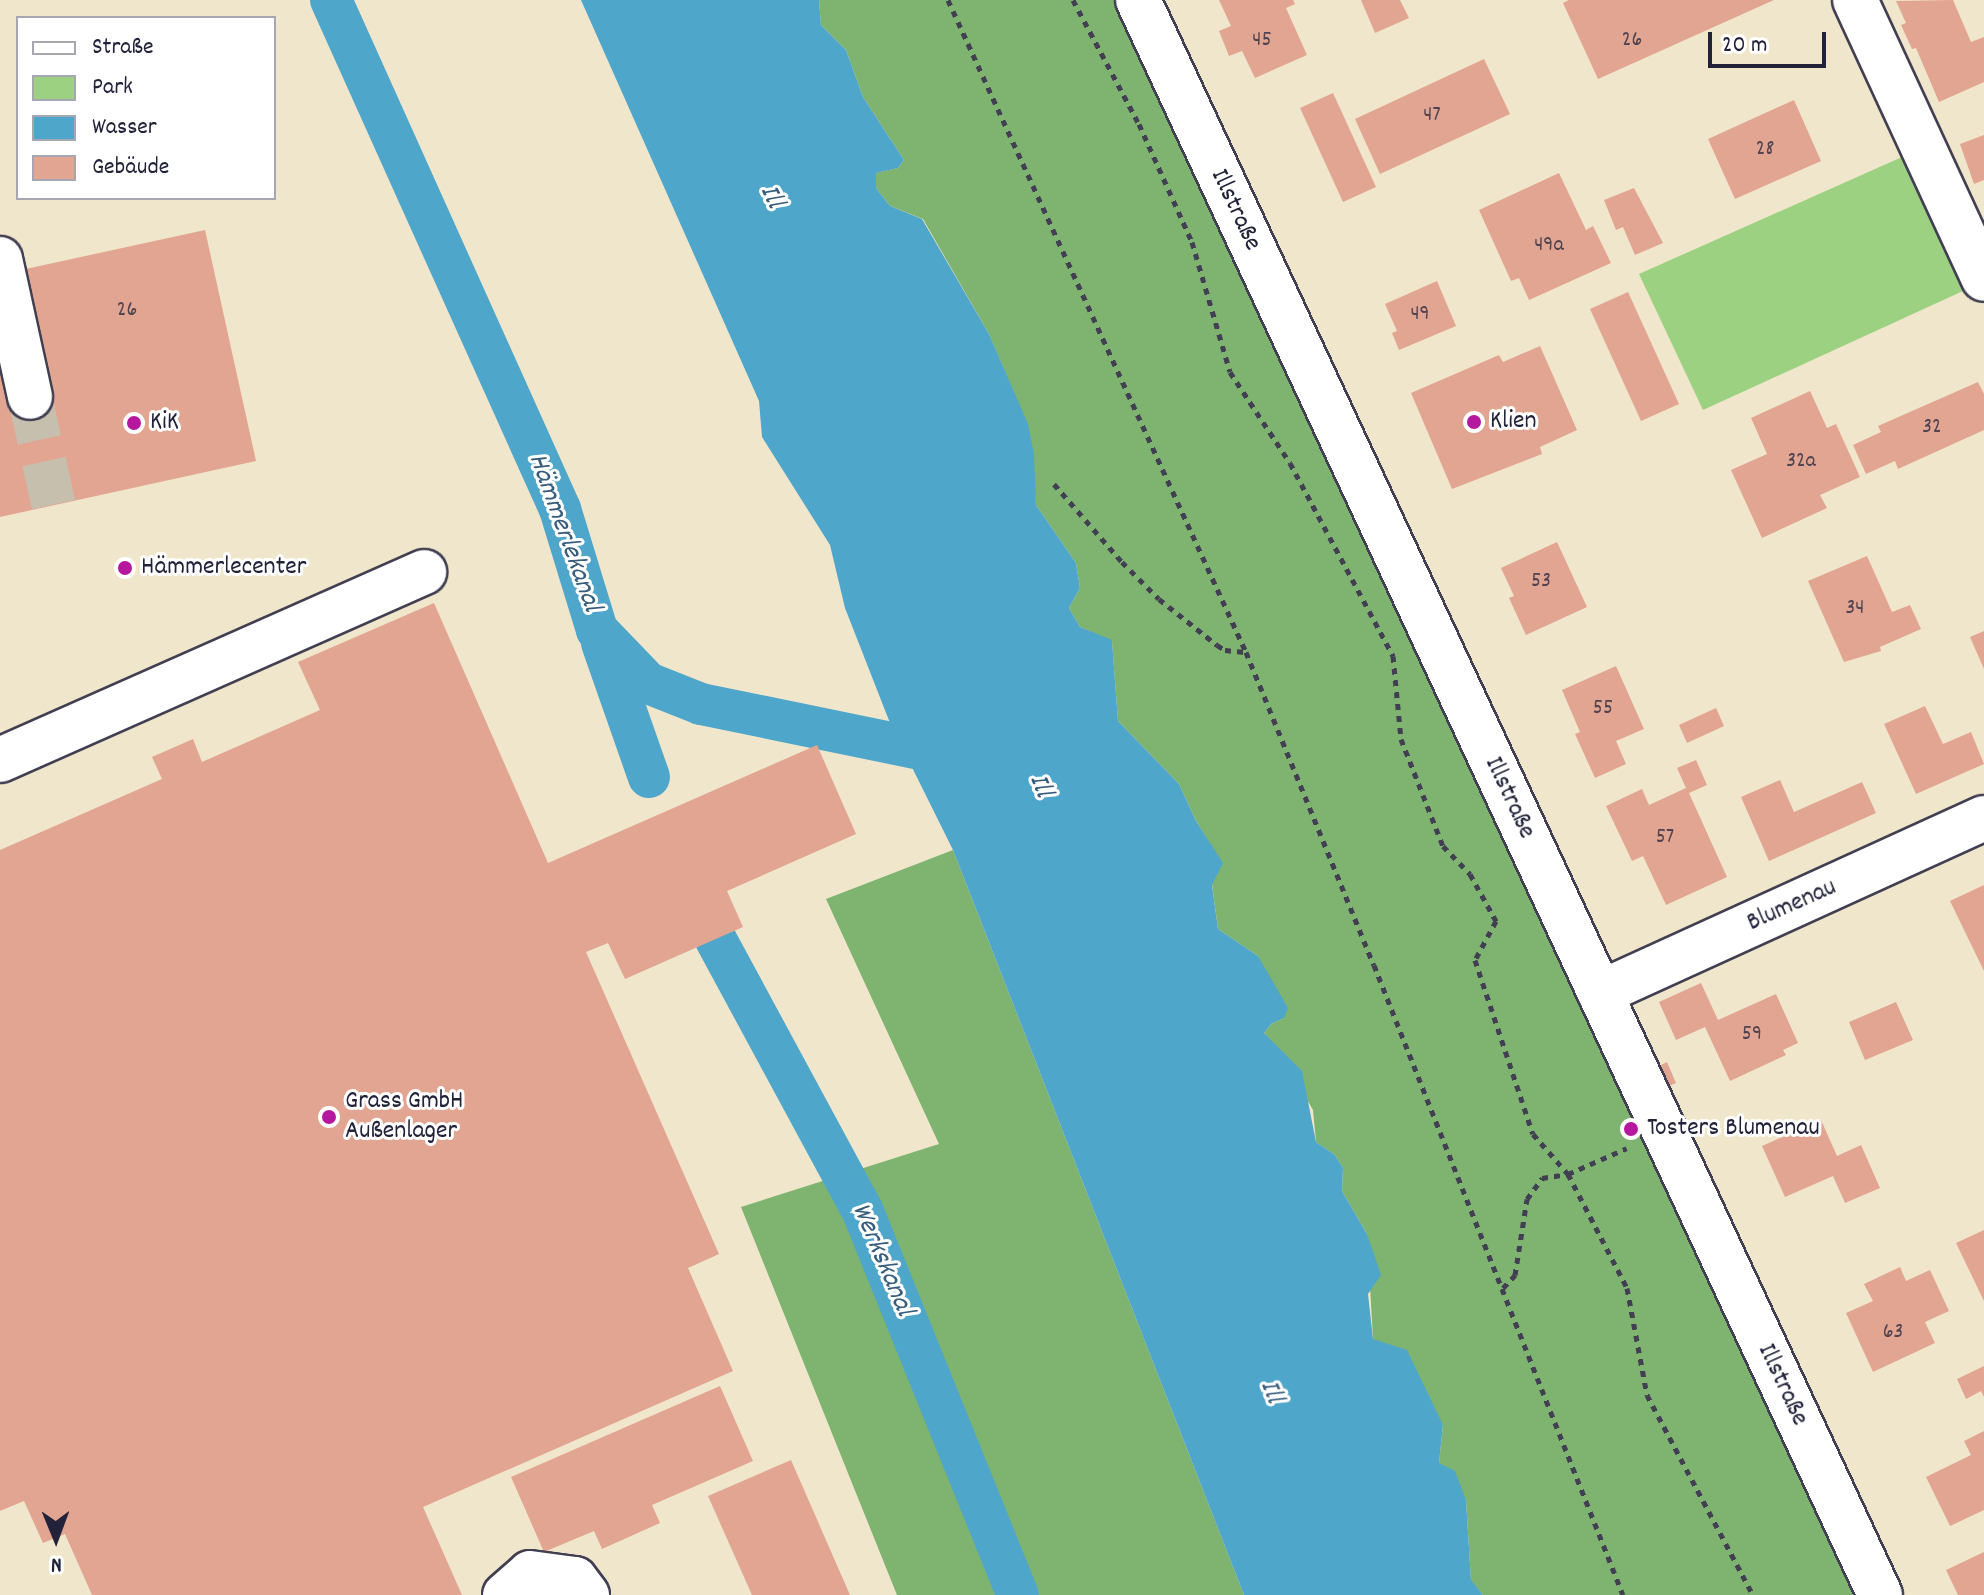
<!DOCTYPE html>
<meta charset="utf-8">
<style>
body{margin:0}
#map{position:relative;width:1984px;height:1595px;overflow:hidden;background:#f0e6cb;font-family:Dekko,sans-serif}
div>[style]{position:absolute}
[style*='--x']{left:calc(var(--x)*1px);top:calc(var(--y)*1px);width:calc(var(--w)*1px);rotate:calc(var(--a)*1deg)}
.green>*{inset:0;background:#9dd182}
.forest>*{inset:0;background:#7eb370}
.water>*{inset:0;background:#4fa6cb}
.canal>*{height:42px;margin:-21px;padding:0 21px;transform-origin:21px;border-radius:21px;background:#4fa6cb}
.building>*{inset:0;background:#e2a591}
.minor-tunnel>*{height:44px;margin-top:-22px;transform-origin:0;background:repeating-linear-gradient(90deg,#c7bfae 0 44px,transparent 0 66px)}
.path>*{height:5px;margin-top:-2.5px;transform-origin:0;background:repeating-linear-gradient(90deg,#413f51 0 6px,transparent 0 12px)}
.roads{filter:drop-shadow(2px 0 #413f51) drop-shadow(-2px 0 #413f51) drop-shadow(0 2px #413f51) drop-shadow(0 -2px #413f51)}
.minor>*{height:44px;margin:-22px;padding:0 22px;transform-origin:22px;border-radius:22px;background:#fff}
.major>*{height:44px;margin:-22px;padding:0 22px;transform-origin:22px;border-radius:22px;background:#fff}
.dots>*{width:22px;height:22px;translate:-50% -50%;box-sizing:border-box;border:4px solid #fff;border-radius:50%}
span{translate:-50% -50%;white-space:nowrap;text-align:center;line-height:1.15;-webkit-text-stroke:6px #fff;paint-order:stroke}
.number-label{font-size:22px;color:#524350}
.number-label span{-webkit-text-stroke-width:0}
.street-label{font-size:26px;color:#22223b}
.poi-label{font-size:26px;color:#22223b}
.left{translate:0 -50%;text-align:left}
.water-label{font-size:28px;color:#365d7c;font-style:italic}
.legend{position:absolute;left:16px;top:16px;width:260px;height:184px;box-sizing:border-box;background:#fff;border:2px solid #a7a7b1;margin:0;padding:10px 14px;list-style:none;font-size:24px;color:#22223b}
.legend li{display:flex;align-items:center;gap:16px;height:40px}
.legend b{width:40px;border:2px solid #a7a7b1}
.north{position:absolute;left:16px;top:1499px;width:80px;height:80px;-webkit-text-stroke:6px #fff;paint-order:stroke;rotate:179deg;font-size:22px;font-weight:700;line-height:32px;text-align:center;color:#22223b}
.north::after{content:'';display:block;margin:auto;width:28px;height:36px;background:#22223b;clip-path:polygon(50% 0,100% 100%,50% 72%,0 100%)}
.scale{position:absolute;left:1708px;top:32px;width:118px;height:36px;box-sizing:border-box;border:4px solid #22223b;border-top:0;padding-left:10px;font-size:24px;line-height:28px;white-space:nowrap;color:#22223b;-webkit-text-stroke:6px #fff;paint-order:stroke}
</style>
<div id="map">
<div class="green">
<div style="clip-path:polygon(1902px 157px,1963px 291px,1703px 410px,1639px 274px)"></div>
</div>
<div class="forest">
<div style="clip-path:polygon(819px 0,1138px 0,1880px 1595px,1483px 1595px,1471px 1581px,1466px 1500px,1439px 1463px,1443px 1425px,1373px 1339px,1367px 1234px,1342px 1191px,1343px 1168px,1335px 1155px,1316px 1142px,1313px 1110px,1276px 1047px,1264px 1033px,1271px 1024px,1284px 1018px,1258px 956px,1218px 929px,1212px 884px,1222px 863px,1196px 821px,1179px 784px,1118px 721px,1112px 641px,1080px 627px,1069px 608px,1080px 588px,1076px 563px,1036px 505px,1027px 424px,989px 334px,923px 219px,890px 206px,876px 188px,875px 173px,898px 168px,904px 160px,863px 97px,846px 50px,821px 25px)"></div>
<div style="clip-path:polygon(953px 850px,1244px 1595px,897px 1595px,741px 1207px,939px 1144px,826px 899px)"></div>
</div>
<div class="water">
<div style="clip-path:polygon(581px 0,819px 0,821px 25px,846px 50px,863px 97px,904px 160px,898px 168px,876px 173px,876px 188px,890px 206px,922px 219px,989px 334px,1028px 424px,1034px 454px,1036px 505px,1076px 563px,1080px 588px,1069px 608px,1080px 627px,1112px 640px,1118px 721px,1179px 784px,1196px 821px,1223px 863px,1212px 885px,1218px 929px,1258px 956px,1288px 1008px,1284px 1018px,1271px 1024px,1264px 1033px,1302px 1071px,1316px 1142px,1335px 1155px,1343px 1168px,1342px 1191px,1367px 1234px,1381px 1275px,1368px 1294px,1373px 1339px,1407px 1350px,1443px 1425px,1439px 1463px,1455px 1471px,1466px 1500px,1471px 1580px,1483px 1595px,1244px 1595px,953px 850px,890px 723px,845px 608px,830px 545px,762px 437px,759px 401px)"></div>
</div>
<div class="canal">
<div style="--x:331;--y:0;--w:558;--a:65.78"></div>
<div style="--x:560;--y:509;--w:127;--a:73"></div>
<div style="--x:597;--y:630;--w:74;--a:46.1"></div>
<div style="--x:648;--y:683;--w:57;--a:21.6"></div>
<div style="--x:701;--y:704;--w:259;--a:11.6"></div>
<div style="--x:602;--y:643;--w:142;--a:70.7"></div>
<div style="--x:716;--y:940;--w:309;--a:61.6"></div>
<div style="--x:863;--y:1212;--w:413;--a:68"></div>
</div>
<div class="building">
<div style="clip-path:polygon(1219px 0,1293px 0,1295px 4px,1286px 8px,1307px 55px,1255px 78px,1242px 51px,1229px 56px,1219px 31px,1231px 26px)"></div>
<div style="clip-path:polygon(1361px 0,1400px 0,1409px 18px,1375px 33px)"></div>
<div style="clip-path:polygon(1569px 0,1774px 0,1598px 79px,1563px 3px)"></div>
<div style="clip-path:polygon(1953px 0,1971px 42px,1984px 37px,1984px 82px,1939px 102px,1916px 48px,1912px 49px,1901px 25px,1906px 23px,1896px 1px)"></div>
<div style="clip-path:polygon(1484px 59px,1510px 114px,1380px 174px,1355px 119px)"></div>
<div style="clip-path:polygon(1333px 93px,1376px 187px,1343px 202px,1300px 108px)"></div>
<div style="clip-path:polygon(1794px 100px,1821px 161px,1735px 199px,1708px 139px)"></div>
<div style="clip-path:polygon(1984px 135px,1984px 180px,1974px 184px,1960px 144px)"></div>
<div style="clip-path:polygon(1559px 173px,1586px 230px,1593px 226px,1611px 263px,1529px 300px,1519px 278px,1511px 281px,1479px 210px)"></div>
<div style="clip-path:polygon(1634px 188px,1663px 243px,1635px 255px,1623px 227px,1616px 230px,1604px 200px)"></div>
<div style="clip-path:polygon(205px 230px,256px 461px,0 517px,0 334px,21px 270px)"></div>
<div style="clip-path:polygon(1437px 281px,1456px 326px,1399px 350px,1392px 333px,1397px 331px,1385px 304px)"></div>
<div style="clip-path:polygon(1628px 292px,1679px 404px,1641px 421px,1590px 309px)"></div>
<div style="clip-path:polygon(1540px 346px,1577px 430px,1540px 447px,1542px 454px,1452px 489px,1411px 393px,1499px 355px,1503px 362px)"></div>
<div style="clip-path:polygon(1978px 382px,1984px 394px,1984px 430px,1898px 469px,1895px 461px,1866px 474px,1853px 445px,1881px 432px,1878px 426px)"></div>
<div style="clip-path:polygon(1810px 391px,1827px 428px,1836px 424px,1860px 477px,1820px 495px,1827px 508px,1762px 538px,1731px 470px,1767px 454px,1751px 418px)"></div>
<div style="clip-path:polygon(1557px 542px,1587px 607px,1526px 635px,1509px 598px,1514px 596px,1501px 568px)"></div>
<div style="clip-path:polygon(1867px 556px,1892px 612px,1910px 605px,1921px 629px,1880px 647px,1881px 651px,1844px 662px,1808px 581px)"></div>
<div style="clip-path:polygon(434px 603px,548px 863px,817px 745px,856px 834px,727px 891px,743px 927px,625px 979px,608px 943px,586px 952px,719px 1254px,688px 1268px,733px 1371px,423px 1507px,462px 1595px,92px 1595px,65px 1534px,43px 1543px,24px 1501px,0 1511px,0 850px,162px 779px,152px 757px,193px 739px,202px 762px,320px 710px,298px 662px)"></div>
<div style="clip-path:polygon(1984px 631px,1984px 669px,1970px 637px)"></div>
<div style="clip-path:polygon(1616px 666px,1644px 729px,1616px 741px,1626px 764px,1595px 778px,1575px 734px,1580px 732px,1562px 690px)"></div>
<div style="clip-path:polygon(1925px 706px,1943px 744px,1971px 732px,1984px 764px,1916px 794px,1884px 724px)"></div>
<div style="clip-path:polygon(1716px 708px,1724px 726px,1687px 743px,1679px 725px)"></div>
<div style="clip-path:polygon(1696px 760px,1707px 785px,1689px 793px,1727px 877px,1666px 905px,1643px 856px,1632px 861px,1606px 806px,1642px 789px,1649px 805px,1686px 788px,1677px 768px)"></div>
<div style="clip-path:polygon(1780px 780px,1794px 812px,1862px 782px,1876px 813px,1769px 861px,1741px 797px)"></div>
<div style="clip-path:polygon(1984px 885px,1984px 971px,1950px 901px)"></div>
<div style="clip-path:polygon(1701px 983px,1718px 1020px,1776px 994px,1798px 1043px,1783px 1050px,1786px 1055px,1730px 1081px,1705px 1027px,1676px 1040px,1659px 1002px)"></div>
<div style="clip-path:polygon(1896px 1002px,1913px 1040px,1865px 1060px,1849px 1022px)"></div>
<div style="clip-path:polygon(1667px 1062px,1676px 1083px,1669px 1086px,1659px 1066px)"></div>
<div style="clip-path:polygon(1821px 1120px,1837px 1156px,1861px 1145px,1880px 1188px,1845px 1203px,1833px 1176px,1785px 1197px,1762px 1146px)"></div>
<div style="clip-path:polygon(1984px 1230px,1984px 1301px,1956px 1243px)"></div>
<div style="clip-path:polygon(1900px 1267px,1906px 1281px,1930px 1270px,1949px 1311px,1925px 1322px,1935px 1343px,1873px 1372px,1846px 1313px,1873px 1301px,1864px 1284px)"></div>
<div style="clip-path:polygon(1984px 1366px,1984px 1397px,1981px 1391px,1966px 1399px,1957px 1379px)"></div>
<div style="clip-path:polygon(720px 1386px,753px 1461px,652px 1505px,660px 1523px,602px 1549px,594px 1531px,544px 1552px,511px 1477px)"></div>
<div style="clip-path:polygon(1984px 1431px,1984px 1510px,1950px 1526px,1926px 1477px,1971px 1455px,1964px 1441px)"></div>
<div style="clip-path:polygon(791px 1460px,850px 1595px,752px 1595px,708px 1496px)"></div>
<div style="clip-path:polygon(1984px 1552px,1984px 1595px,1958px 1595px,1946px 1570px)"></div>
</div>
<div class="minor-tunnel">
<div style="--x:30;--y:397;--w:127;--a:77.7"></div>
</div>
<div class="path">
<div style="--x:948;--y:0;--w:717;--a:65.44"></div>
<div style="--x:1246;--y:652;--w:338;--a:67.8"></div>
<div style="--x:1374;--y:965;--w:677;--a:68.43"></div>
<div style="--x:1073;--y:0;--w:140;--a:62"></div>
<div style="--x:1139;--y:124;--w:129;--a:65.8"></div>
<div style="--x:1192;--y:242;--w:135;--a:73.7"></div>
<div style="--x:1230;--y:372;--w:109;--a:56.6"></div>
<div style="--x:1290;--y:463;--w:219;--a:61.9"></div>
<div style="--x:1393;--y:656;--w:83;--a:84.5"></div>
<div style="--x:1401;--y:739;--w:115;--a:68.6"></div>
<div style="--x:1443;--y:846;--w:39;--a:46"></div>
<div style="--x:1470;--y:874;--w:54;--a:61"></div>
<div style="--x:1496;--y:921;--w:44;--a:118.3"></div>
<div style="--x:1475;--y:960;--w:183;--a:71.6"></div>
<div style="--x:1533;--y:1134;--w:53;--a:48.8"></div>
<div style="--x:1568;--y:1174;--w:128;--a:62.6"></div>
<div style="--x:1627;--y:1288;--w:109;--a:79.4"></div>
<div style="--x:1647;--y:1395;--w:226;--a:62.1"></div>
<div style="--x:1054;--y:484;--w:103;--a:48.9"></div>
<div style="--x:1122;--y:562;--w:52;--a:45"></div>
<div style="--x:1159;--y:599;--w:74;--a:38.4"></div>
<div style="--x:1217;--y:645;--w:9;--a:32"></div>
<div style="--x:1225;--y:650;--w:20;--a:6"></div>
<div style="--x:1503;--y:1288;--w:18;--a:-47"></div>
<div style="--x:1515;--y:1275;--w:77;--a:-81"></div>
<div style="--x:1527;--y:1199;--w:26;--a:-54"></div>
<div style="--x:1542;--y:1178;--w:26;--a:-9"></div>
<div style="--x:1568;--y:1174;--w:64;--a:-23.8"></div>
</div>
<div class="roads">
<div class="minor">
<div style="--x:1855;--y:0;--w:307;--a:65.2"></div>
<div style="--x:0;--y:259;--w:141;--a:77.7"></div>
<div style="--x:0;--y:760;--w:464;--a:-23.9"></div>
<div style="--x:1600;--y:993;--w:422;--a:-24.5"></div>
<div style="--x:505;--y:1595;--w:33;--a:-41"></div>
<div style="--x:530;--y:1573;--w:45;--a:7.6"></div>
<div style="--x:575;--y:1579;--w:20;--a:53"></div>
</div>
<div class="major">
<div style="--x:1138;--y:0;--w:1759;--a:65.05"></div>
</div>
</div>
<div class="dots">
<div style="left:1474px;top:422px;background:#b5179e"></div>
<div style="left:134px;top:423px;background:#b5179e"></div>
<div style="left:125px;top:568px;background:#b5179e"></div>
<div style="left:329px;top:1117px;background:#b5179e"></div>
<div style="left:1631px;top:1129px;background:#b5179e"></div>
</div>
<div class="number-label">
<span style="left:1262px;top:41px">45</span>
<span style="left:1632px;top:41px">26</span>
<span style="left:1432px;top:116px">47</span>
<span style="left:1765px;top:150px">28</span>
<span style="left:1549px;top:246px">49a</span>
<span style="left:127px;top:311px">26</span>
<span style="left:1420px;top:315px">49</span>
<span style="left:1932px;top:428px">32</span>
<span style="left:1801px;top:462px">32a</span>
<span style="left:1541px;top:582px">53</span>
<span style="left:1855px;top:609px">34</span>
<span style="left:1603px;top:709px">55</span>
<span style="left:1665px;top:838px">57</span>
<span style="left:1752px;top:1035px">59</span>
<span style="left:1893px;top:1333px">63</span>
</div>
<div class="street-label">
<span style="left:1235px;top:210px;rotate:65deg">Illstraße</span>
<span style="left:1509px;top:798px;rotate:65deg">Illstraße</span>
<span style="left:1792px;top:906px;rotate:-24deg">Blumenau</span>
<span style="left:1782px;top:1385px;rotate:65deg">Illstraße</span>
</div>
<div class="poi-label">
<span class="left" style="left:1490px;top:422px">Klien</span>
<span class="left" style="left:150px;top:423px">KiK</span>
<span class="left" style="left:141px;top:568px">Hämmerlecenter</span>
<span class="left" style="left:345px;top:1117px">Grass GmbH<br>Außenlager</span>
<span class="left" style="left:1647px;top:1129px">Tosters Blumenau</span>
</div>
<div class="water-label">
<span style="left:770px;top:197px;rotate:65deg">Ill</span>
<span style="left:563px;top:533px;rotate:70deg">Hämmerlekanal</span>
<span style="left:1039px;top:786px;rotate:69deg">Ill</span>
<span style="left:881px;top:1260px;rotate:67deg">Werkskanal</span>
<span style="left:1270px;top:1392px;rotate:69deg">Ill</span>
</div>
<ul class="legend">
<li><b style="height:10px;background:#fff"></b>Straße</li>
<li><b style="height:22px;background:#9dd182"></b>Park</li>
<li><b style="height:22px;background:#4fa6cb"></b>Wasser</li>
<li><b style="height:22px;background:#e2a591"></b>Gebäude</li>
</ul>
<div class="north">N</div>
<div class="scale">20 m</div>
</div>
